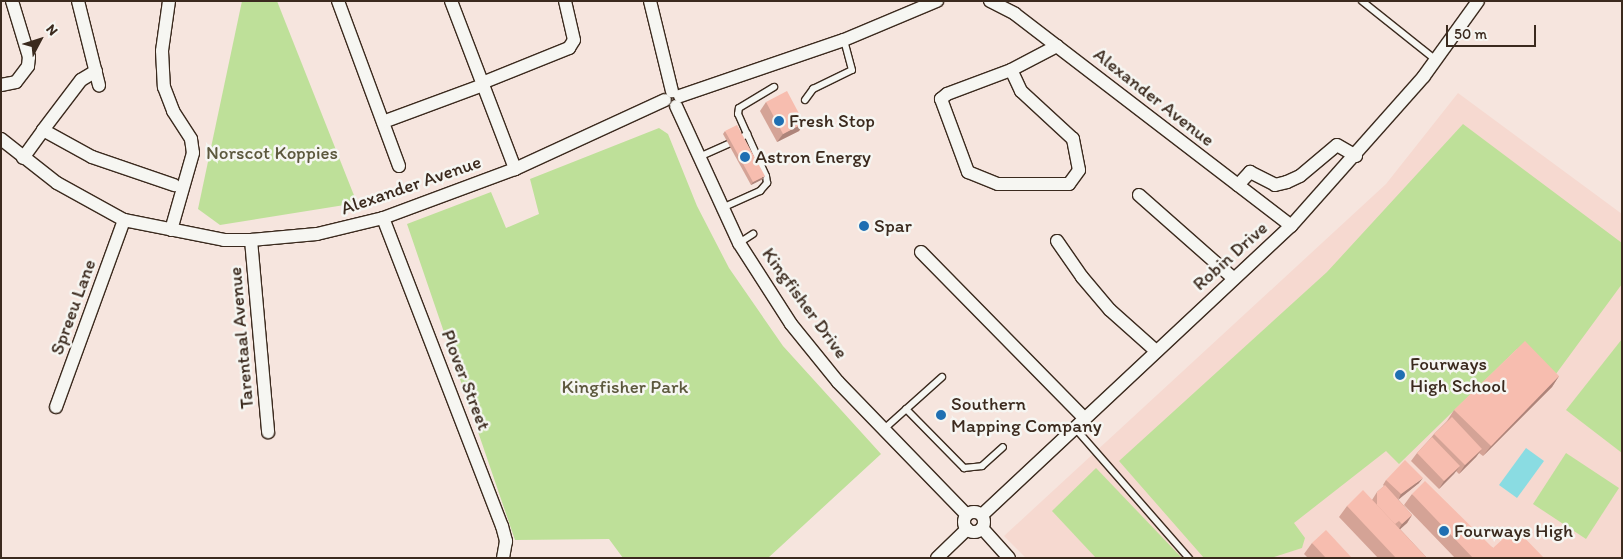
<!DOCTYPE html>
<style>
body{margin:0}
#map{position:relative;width:1623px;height:559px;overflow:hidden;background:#f6e5de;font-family:Itim,sans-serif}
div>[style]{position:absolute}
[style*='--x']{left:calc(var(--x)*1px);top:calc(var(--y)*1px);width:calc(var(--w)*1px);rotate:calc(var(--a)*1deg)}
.built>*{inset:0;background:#f6d9d0}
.green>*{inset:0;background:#bee099}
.water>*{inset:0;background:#8adce2}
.roads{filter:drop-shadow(1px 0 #3b2a1e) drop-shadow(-1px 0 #3b2a1e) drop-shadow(0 1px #3b2a1e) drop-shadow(0 -1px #3b2a1e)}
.service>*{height:6px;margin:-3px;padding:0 3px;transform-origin:3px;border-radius:3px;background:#f6f6f2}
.minor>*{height:12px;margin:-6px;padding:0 6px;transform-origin:6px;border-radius:6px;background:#f6f6f2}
.minor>.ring{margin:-6px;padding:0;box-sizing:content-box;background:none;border:12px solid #f6f6f2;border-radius:50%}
.wall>*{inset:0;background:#d4a396}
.shaded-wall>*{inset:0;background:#ad847a}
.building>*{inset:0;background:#f7bdaf}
.dots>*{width:14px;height:14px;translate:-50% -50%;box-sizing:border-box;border:2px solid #f6f6f2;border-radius:50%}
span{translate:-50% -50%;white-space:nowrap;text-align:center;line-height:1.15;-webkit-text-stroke:5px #f6f6f2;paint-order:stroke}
.street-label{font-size:19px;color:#3b2a1e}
.poi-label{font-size:19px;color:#3b2a1e}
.left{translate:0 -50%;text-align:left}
.park-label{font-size:19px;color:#5c583d}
.frame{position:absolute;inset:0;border:2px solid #3b2a1e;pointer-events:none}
.north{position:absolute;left:15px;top:15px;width:50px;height:50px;-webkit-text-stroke:4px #f6f6f2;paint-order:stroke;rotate:50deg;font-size:14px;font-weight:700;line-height:20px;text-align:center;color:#3b2a1e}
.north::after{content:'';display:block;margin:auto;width:18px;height:22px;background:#3b2a1e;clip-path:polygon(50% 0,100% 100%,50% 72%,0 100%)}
.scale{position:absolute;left:1446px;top:25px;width:90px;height:22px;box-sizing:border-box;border:2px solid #3b2a1e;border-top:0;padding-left:6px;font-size:15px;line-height:18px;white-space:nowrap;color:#3b2a1e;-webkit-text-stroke:4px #f6f6f2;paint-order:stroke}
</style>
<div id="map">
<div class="built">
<div style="clip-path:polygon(1458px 93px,1622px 214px,1622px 558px,1026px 558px,1004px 536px,1386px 184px)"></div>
</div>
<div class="green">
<div style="clip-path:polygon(242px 1px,277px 1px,357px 203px,220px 225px,198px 209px)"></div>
<div style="clip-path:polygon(1463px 124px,1622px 243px,1622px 284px,1553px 378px,1517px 349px,1399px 464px,1386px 451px,1294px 523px,1305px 538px,1302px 548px,1271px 558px,1204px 558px,1119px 461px,1327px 272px)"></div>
<div style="clip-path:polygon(659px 128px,668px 134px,697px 206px,729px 268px,783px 346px,881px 454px,768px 558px,623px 558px,609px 539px,515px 540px,407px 224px,491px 192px,506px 228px,539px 214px,530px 179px)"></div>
<div style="clip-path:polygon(1622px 339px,1622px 453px,1566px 410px)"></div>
<div style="clip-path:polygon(1566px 453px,1619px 488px,1586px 539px,1533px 504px)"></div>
<div style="clip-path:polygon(1096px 468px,1182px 558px,1096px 558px,1052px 511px)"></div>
</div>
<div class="water">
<div style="clip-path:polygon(1526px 448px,1544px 461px,1517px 498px,1499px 485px)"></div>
</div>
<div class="roads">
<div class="service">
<div style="--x:1362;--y:1;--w:95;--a:38.6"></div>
<div style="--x:805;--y:100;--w:14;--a:-54"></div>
<div style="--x:813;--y:89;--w:43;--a:-26"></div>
<div style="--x:852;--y:70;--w:31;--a:-105"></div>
<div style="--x:744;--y:136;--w:4;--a:-34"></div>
<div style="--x:747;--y:134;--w:22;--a:-114"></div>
<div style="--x:738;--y:114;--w:6;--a:-81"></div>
<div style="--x:739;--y:108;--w:41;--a:-31"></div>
<div style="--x:699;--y:157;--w:32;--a:-24"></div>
<div style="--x:722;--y:208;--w:42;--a:-24.1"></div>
<div style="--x:760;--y:191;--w:11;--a:-49"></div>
<div style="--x:767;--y:183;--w:7;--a:-98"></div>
<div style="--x:766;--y:176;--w:46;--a:-114.3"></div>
<div style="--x:739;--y:243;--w:17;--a:-33"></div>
<div style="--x:906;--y:409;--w:83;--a:45.5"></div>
<div style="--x:964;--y:468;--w:18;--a:-6"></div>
<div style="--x:982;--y:466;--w:28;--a:-42"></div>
<div style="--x:1075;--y:428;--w:173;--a:48.8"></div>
<div style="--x:884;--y:429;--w:78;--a:-41.9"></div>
</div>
<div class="minor">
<div style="--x:78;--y:1;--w:87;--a:76"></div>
<div style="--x:169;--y:1;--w:50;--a:98"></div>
<div style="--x:162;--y:51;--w:36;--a:87"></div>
<div style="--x:164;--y:87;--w:26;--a:69"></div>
<div style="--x:173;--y:111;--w:33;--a:57"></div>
<div style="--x:191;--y:139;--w:14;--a:82"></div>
<div style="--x:193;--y:153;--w:80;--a:105.9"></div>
<div style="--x:338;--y:1;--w:176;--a:69.7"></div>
<div style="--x:451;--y:1;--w:180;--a:69.1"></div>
<div style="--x:650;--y:1;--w:93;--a:76.3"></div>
<div style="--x:990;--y:1;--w:28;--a:27"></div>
<div style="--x:1015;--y:14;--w:348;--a:37.5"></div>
<div style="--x:1011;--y:70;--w:68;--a:159.4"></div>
<div style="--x:947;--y:94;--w:8;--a:140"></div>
<div style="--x:941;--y:99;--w:78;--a:69.7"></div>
<div style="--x:968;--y:172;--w:32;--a:22"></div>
<div style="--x:998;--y:184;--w:71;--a:0"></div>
<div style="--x:1069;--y:184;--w:17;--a:-54"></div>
<div style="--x:1079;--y:170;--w:32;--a:-101"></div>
<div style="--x:1073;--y:139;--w:71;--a:-137.3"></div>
<div style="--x:1021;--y:91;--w:23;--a:-115"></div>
<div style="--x:1011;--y:70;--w:52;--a:-27.6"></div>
<div style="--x:96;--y:71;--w:17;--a:149"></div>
<div style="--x:81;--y:80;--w:63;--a:127.2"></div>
<div style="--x:43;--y:130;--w:56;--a:28.9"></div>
<div style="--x:92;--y:157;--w:87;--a:18.9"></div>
<div style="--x:482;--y:83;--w:94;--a:-21.9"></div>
<div style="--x:569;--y:48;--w:9;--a:-58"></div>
<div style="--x:574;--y:40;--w:40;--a:-103"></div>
<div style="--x:1;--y:85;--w:15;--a:-11"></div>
<div style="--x:16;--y:82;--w:20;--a:-53"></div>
<div style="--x:28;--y:66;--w:9;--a:-84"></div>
<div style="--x:29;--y:57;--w:59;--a:-106.9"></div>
<div style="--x:680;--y:96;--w:173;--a:-18.9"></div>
<div style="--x:844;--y:40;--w:101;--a:-22.8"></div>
<div style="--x:676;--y:106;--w:151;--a:65.3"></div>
<div style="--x:739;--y:243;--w:96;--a:57.3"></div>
<div style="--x:791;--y:324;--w:75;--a:51"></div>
<div style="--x:838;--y:382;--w:185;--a:45.9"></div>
<div style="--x:383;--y:122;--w:107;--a:-20.3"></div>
<div style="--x:1;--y:139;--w:71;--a:38.2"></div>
<div style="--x:57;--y:183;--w:77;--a:28.9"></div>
<div style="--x:124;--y:220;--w:102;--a:11.3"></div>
<div style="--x:224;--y:240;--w:27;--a:0"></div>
<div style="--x:251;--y:240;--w:66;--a:-5.2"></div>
<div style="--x:317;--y:234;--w:68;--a:-13.6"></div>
<div style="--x:383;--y:218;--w:141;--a:-20.4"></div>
<div style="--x:515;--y:169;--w:165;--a:-24.7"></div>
<div style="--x:23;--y:158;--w:34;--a:-54"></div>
<div style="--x:1238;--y:185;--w:18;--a:-47"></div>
<div style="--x:1250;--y:172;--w:28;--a:27"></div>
<div style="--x:1275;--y:185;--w:12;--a:-14"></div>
<div style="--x:1287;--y:182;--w:14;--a:-25"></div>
<div style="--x:1300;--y:176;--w:48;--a:-40"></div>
<div style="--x:1337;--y:145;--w:22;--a:30"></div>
<div style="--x:1139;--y:195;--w:125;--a:41.4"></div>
<div style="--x:383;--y:218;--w:330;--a:68.9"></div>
<div style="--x:502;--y:526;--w:16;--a:75"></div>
<div style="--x:506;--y:541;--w:17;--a:100"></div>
<div style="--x:251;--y:240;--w:193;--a:84.9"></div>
<div style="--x:1057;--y:241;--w:44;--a:55.2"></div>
<div style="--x:1082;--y:277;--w:43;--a:49.7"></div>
<div style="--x:1110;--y:310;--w:62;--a:41.7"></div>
<div style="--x:921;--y:252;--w:234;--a:45.5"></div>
<div style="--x:56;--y:407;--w:199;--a:-70"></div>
<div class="ring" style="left:964px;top:512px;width:8px;height:8px"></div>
<div style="--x:982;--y:515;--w:423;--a:-43.1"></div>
<div style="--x:1291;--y:226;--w:200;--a:-48.4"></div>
<div style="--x:1424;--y:76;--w:92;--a:-54.2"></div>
<div style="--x:982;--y:528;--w:40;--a:48"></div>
<div style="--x:937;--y:558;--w:42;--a:-44"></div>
</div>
</div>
<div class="wall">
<div style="clip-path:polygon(766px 102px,804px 123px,799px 131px,777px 142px,760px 111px)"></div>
<div style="clip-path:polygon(725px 131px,763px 179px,751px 185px,723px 134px)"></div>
<div style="clip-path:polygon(1559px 376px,1552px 387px,1483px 456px,1479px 453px,1476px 457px,1459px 474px,1456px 471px,1439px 489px,1411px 461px,1417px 453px,1429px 440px,1434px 434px,1447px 421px,1454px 410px)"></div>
<div style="clip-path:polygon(1386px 480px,1419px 483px,1398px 499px,1412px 515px,1407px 523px,1400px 529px,1427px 558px,1378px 558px,1339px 517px,1347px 506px,1372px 500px,1377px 492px,1384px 486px,1383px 485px)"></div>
<div style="clip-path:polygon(1412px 494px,1493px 548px,1544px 558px,1455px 558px,1404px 505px)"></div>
<div style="clip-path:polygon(1312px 543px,1352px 558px,1308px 558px,1304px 554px)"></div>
</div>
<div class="shaded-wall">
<div style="clip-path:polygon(804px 123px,799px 131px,777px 142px,783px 134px)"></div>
<div style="clip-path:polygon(765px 176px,763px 179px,751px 185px,753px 182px)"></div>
<div style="clip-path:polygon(1559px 376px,1552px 387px,1483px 456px,1491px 446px)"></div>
<div style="clip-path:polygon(1482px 449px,1476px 457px,1459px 474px,1465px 465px)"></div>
<div style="clip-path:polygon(1460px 466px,1454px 474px,1439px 489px,1444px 481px)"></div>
<div style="clip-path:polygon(1423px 478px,1419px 483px,1398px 500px,1401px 494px)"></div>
<div style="clip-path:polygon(1412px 515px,1407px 523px,1397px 532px,1402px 524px)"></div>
</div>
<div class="building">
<div style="clip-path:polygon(787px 91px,804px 123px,783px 134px,766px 102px)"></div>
<div style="clip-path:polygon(737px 125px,765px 176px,753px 182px,725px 131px)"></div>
<div style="clip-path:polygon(1525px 341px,1559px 376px,1491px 446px,1454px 410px)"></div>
<div style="clip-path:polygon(1452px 417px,1482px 449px,1465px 465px,1434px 434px)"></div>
<div style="clip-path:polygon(1432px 437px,1460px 466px,1444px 481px,1417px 453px)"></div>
<div style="clip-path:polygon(1405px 460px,1423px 478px,1401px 494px,1386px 480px)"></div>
<div style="clip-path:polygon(1425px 481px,1493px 548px,1515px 528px,1544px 558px,1473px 558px,1412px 494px)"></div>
<div style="clip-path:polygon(1385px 485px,1412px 515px,1402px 524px,1399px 521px,1395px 524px,1377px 505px,1377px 492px)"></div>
<div style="clip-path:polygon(1363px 490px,1427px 558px,1396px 558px,1347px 506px)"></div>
<div style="clip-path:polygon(1326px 530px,1352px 558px,1326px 558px,1312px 543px)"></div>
</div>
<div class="dots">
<div style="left:779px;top:121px;background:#1f6fb2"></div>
<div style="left:745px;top:157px;background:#1f6fb2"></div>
<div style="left:864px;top:226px;background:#1f6fb2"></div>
<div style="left:1400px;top:375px;background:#1f6fb2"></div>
<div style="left:941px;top:415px;background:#1f6fb2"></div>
<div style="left:1444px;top:531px;background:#1f6fb2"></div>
</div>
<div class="street-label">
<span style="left:1154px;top:97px;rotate:38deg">Alexander Avenue</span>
<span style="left:411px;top:185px;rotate:-19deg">Alexander Avenue</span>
<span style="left:1230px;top:256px;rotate:-42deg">Robin Drive</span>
<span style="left:805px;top:303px;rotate:54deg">Kingfisher Drive</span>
<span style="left:73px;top:307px;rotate:-70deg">Spreeu Lane</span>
<span style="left:241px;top:338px;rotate:-95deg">Tarentaal Avenue</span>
<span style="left:466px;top:380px;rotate:69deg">Plover Street</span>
</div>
<div class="poi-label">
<span class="left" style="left:789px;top:121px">Fresh Stop</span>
<span class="left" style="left:755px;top:157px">Astron Energy</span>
<span class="left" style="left:874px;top:226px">Spar</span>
<span class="left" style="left:1410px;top:375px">Fourways<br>High School</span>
<span class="left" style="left:951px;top:415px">Southern<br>Mapping Company</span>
<span class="left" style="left:1454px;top:531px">Fourways High</span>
</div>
<div class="park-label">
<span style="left:272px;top:153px">Norscot Koppies</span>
<span style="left:625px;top:387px">Kingfisher Park</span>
</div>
<div class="frame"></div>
<div class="north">N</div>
<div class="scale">50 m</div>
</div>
